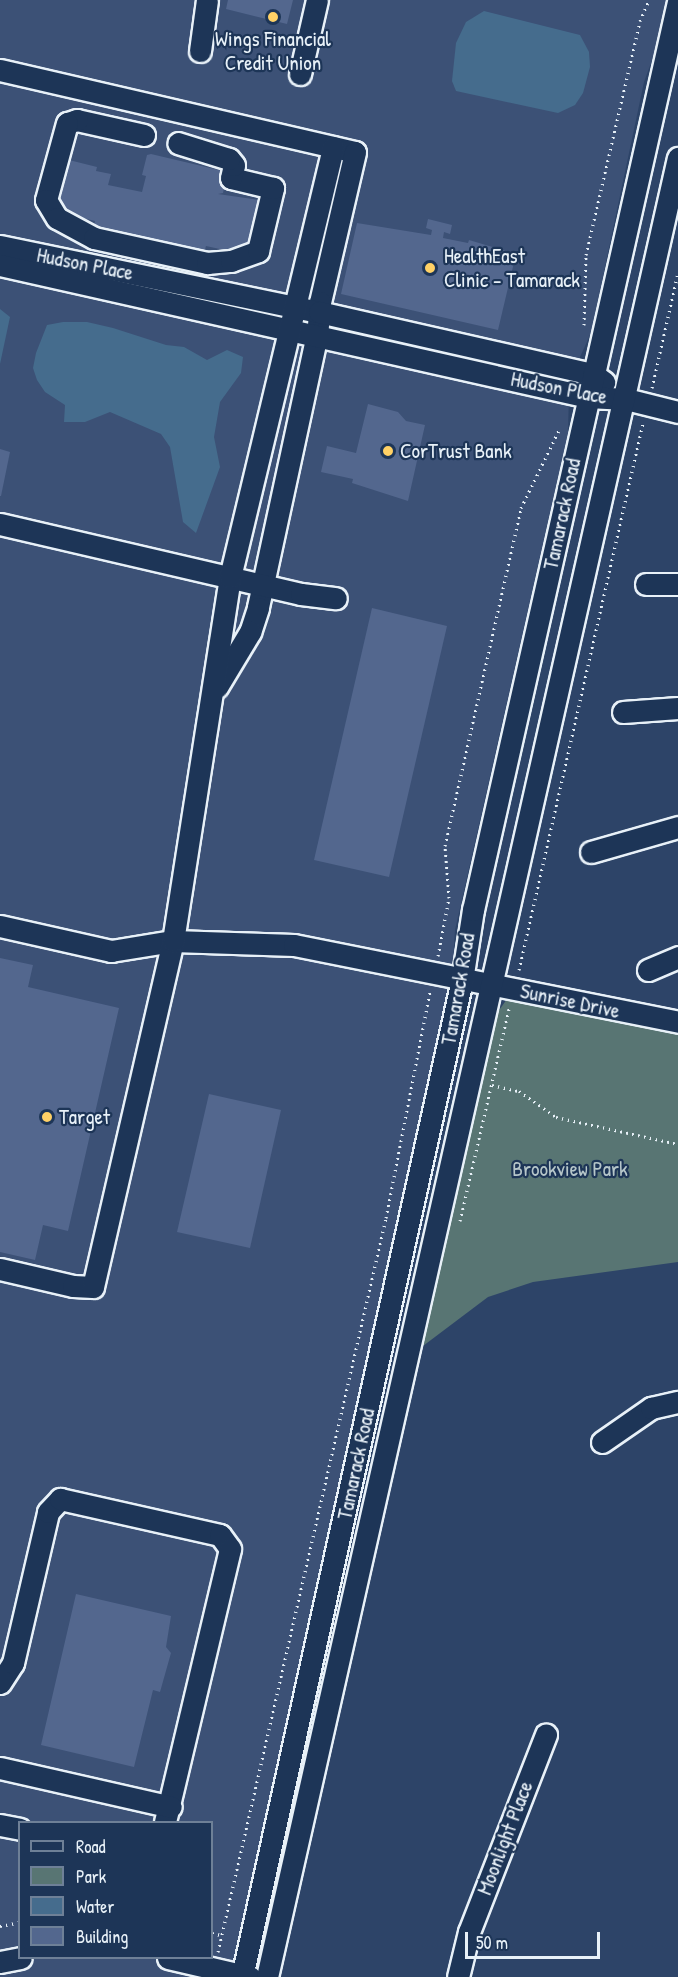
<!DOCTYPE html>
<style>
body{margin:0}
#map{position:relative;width:678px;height:1977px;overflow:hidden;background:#2d4468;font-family:"Patrick Hand",sans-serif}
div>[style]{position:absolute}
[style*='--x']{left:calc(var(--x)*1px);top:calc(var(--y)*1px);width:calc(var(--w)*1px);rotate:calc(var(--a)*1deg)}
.built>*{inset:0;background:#3c5176}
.green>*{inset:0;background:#587573}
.water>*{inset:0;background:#456c8d}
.building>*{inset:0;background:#53678e}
.path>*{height:3px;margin-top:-1.5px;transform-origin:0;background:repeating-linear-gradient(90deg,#e8f1f8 0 1.5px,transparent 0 6px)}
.roads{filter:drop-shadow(2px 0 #e8f1f8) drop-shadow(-2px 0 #e8f1f8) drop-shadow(0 2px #e8f1f8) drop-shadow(0 -2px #e8f1f8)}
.minor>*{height:21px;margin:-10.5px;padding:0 10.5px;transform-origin:10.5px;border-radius:10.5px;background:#1d3557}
.dots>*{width:16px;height:16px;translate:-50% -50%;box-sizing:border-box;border:3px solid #1d3557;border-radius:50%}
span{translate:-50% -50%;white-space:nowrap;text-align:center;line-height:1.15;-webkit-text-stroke:4.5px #1d3557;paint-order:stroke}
.poi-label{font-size:21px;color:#e8f1f8}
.left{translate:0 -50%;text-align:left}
.street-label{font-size:21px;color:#e8f1f8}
.park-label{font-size:21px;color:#b6c6c9}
.legend{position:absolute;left:18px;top:1821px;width:195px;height:138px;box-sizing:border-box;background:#1d3557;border:2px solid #6e8097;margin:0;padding:8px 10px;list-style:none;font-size:18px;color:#e8f1f8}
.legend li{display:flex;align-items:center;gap:12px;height:30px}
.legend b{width:30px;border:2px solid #6e8097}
.scale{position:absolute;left:465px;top:1932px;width:135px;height:27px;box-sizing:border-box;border:3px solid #e8f1f8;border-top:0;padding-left:8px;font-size:18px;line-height:21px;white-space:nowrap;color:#e8f1f8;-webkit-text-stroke:4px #1d3557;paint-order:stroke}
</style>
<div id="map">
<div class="built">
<div style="clip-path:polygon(0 0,674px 0,644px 82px,591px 333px,574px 370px,0 246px)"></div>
<div style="clip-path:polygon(evenodd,0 265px,569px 392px,568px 433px,455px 930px,450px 1007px,230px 1977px,0 1977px,0 265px,20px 1822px,212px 1822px,212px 1958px,20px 1958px,20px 1822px)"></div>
</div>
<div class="green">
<div style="clip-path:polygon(514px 989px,678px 1022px,678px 1262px,533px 1282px,488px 1297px,419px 1349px,495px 1016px)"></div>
</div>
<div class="water">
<div style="clip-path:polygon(484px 11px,580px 35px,589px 52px,590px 67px,583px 93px,575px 105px,558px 113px,456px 91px,452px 81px,456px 43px,466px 22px)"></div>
<div style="clip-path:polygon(0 309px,10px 317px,0 364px)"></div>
<div style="clip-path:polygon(63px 322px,87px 322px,113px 328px,166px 345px,184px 347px,207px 360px,227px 350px,243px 357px,241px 373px,220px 402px,214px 437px,220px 467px,196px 533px,183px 522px,170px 447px,161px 434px,110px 412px,85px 422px,64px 422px,65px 405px,45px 392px,37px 380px,33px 368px,36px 353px,47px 325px)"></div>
</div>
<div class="building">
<div style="clip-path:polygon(228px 0,293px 0,287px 24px,226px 9px)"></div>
<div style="clip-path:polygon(151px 154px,223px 171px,227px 173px,223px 193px,218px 194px,260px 200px,252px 248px,238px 253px,206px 246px,203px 257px,93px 232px,95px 221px,58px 212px,51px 202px,61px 158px,97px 167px,96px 171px,111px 174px,108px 185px,142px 192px,146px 176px,142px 175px,147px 155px)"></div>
<div style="clip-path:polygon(428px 219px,452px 225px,450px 234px,444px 232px,443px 238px,468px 243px,469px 240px,516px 254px,498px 330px,341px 294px,357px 223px,431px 235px,432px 230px,426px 228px)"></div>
<div style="clip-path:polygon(368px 404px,398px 412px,406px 421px,425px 425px,408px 501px,352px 483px,353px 479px,321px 472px,327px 446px,356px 453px)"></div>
<div style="clip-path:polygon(0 449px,10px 452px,1px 496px,0 496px)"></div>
<div style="clip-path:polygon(372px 608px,447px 626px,389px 877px,314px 860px)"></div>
<div style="clip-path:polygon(0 958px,33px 965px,28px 987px,119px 1008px,68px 1231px,43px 1225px,35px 1260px,0 1252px)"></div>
<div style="clip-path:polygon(209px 1094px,281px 1110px,250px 1248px,177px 1232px)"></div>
<div style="clip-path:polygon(76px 1594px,171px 1616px,166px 1647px,171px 1653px,160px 1692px,153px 1690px,134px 1767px,41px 1745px)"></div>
</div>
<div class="path">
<div style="--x:584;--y:325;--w:70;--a:-88.4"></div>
<div style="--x:586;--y:255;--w:240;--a:-77"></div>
<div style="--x:640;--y:21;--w:23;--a:-67"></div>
<div style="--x:652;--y:388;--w:118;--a:-77.3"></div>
<div style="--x:438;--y:956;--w:59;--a:-79.3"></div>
<div style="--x:449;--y:898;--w:52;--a:-94.4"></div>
<div style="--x:445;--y:846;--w:346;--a:-77.3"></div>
<div style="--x:521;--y:508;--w:89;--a:-64"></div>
<div style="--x:519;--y:970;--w:561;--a:-77.23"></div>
<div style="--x:492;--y:1085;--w:28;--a:13"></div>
<div style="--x:519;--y:1091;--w:45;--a:35.1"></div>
<div style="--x:556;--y:1117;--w:125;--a:12.5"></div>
<div style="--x:460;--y:1221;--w:219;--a:-77"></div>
<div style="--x:0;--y:1926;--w:20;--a:-11"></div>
<div style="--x:212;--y:1933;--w:9;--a:13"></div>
<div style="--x:218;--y:1952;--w:753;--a:-77.11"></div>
<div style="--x:386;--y:1218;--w:230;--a:-79"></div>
</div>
<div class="roads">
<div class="minor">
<div style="--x:200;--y:51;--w:51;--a:-82.2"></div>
<div style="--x:0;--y:70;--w:364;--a:13"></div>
<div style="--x:355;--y:152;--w:154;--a:103.1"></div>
<div style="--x:320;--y:302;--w:32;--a:95"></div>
<div style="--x:317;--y:334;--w:280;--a:102.2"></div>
<div style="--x:258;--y:608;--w:25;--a:108"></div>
<div style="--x:250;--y:632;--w:64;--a:121"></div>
<div style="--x:300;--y:74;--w:76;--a:-77.1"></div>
<div style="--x:144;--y:135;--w:69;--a:-167.4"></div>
<div style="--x:77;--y:120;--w:10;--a:163"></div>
<div style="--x:67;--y:123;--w:80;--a:105.3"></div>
<div style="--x:46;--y:200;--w:21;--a:59"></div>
<div style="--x:57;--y:218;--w:42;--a:28.4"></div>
<div style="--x:94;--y:238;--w:116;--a:12.5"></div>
<div style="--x:207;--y:263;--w:24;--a:-5"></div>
<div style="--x:231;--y:261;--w:29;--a:-20"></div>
<div style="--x:258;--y:251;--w:65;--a:-76.6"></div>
<div style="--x:273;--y:188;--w:43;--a:-166.6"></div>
<div style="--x:231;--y:178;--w:13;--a:-77"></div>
<div style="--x:234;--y:165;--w:8;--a:-130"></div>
<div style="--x:229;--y:159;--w:53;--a:-162.6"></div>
<div style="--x:0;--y:246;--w:326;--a:11.7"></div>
<div style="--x:319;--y:312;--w:281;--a:12.8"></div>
<div style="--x:593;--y:374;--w:14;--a:36"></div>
<div style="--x:0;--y:265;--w:603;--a:12.65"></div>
<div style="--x:588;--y:397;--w:38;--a:3"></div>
<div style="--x:626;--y:399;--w:54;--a:14"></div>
<div style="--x:0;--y:524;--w:309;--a:13.1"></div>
<div style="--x:301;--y:594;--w:35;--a:7"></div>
<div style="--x:646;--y:584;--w:32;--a:0"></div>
<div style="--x:623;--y:712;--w:55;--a:-4.2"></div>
<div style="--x:591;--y:852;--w:91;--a:-16"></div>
<div style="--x:0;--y:926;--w:114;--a:12.7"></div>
<div style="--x:111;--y:951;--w:63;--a:-9.2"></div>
<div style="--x:173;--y:941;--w:121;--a:1.9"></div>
<div style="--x:294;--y:945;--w:392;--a:11.3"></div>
<div style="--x:648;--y:970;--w:33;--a:-23"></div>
<div style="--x:0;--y:1269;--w:75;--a:13.1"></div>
<div style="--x:73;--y:1286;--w:20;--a:3"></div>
<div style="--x:93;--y:1287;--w:355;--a:-77"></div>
<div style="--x:173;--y:941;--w:368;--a:-81.1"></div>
<div style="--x:230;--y:577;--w:442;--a:-76.5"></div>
<div style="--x:602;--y:1442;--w:60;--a:-34.8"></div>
<div style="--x:651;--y:1408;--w:28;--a:-13"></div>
<div style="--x:0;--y:1683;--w:24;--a:-57"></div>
<div style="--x:13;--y:1663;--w:155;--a:-76.9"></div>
<div style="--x:48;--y:1512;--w:18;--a:-47"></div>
<div style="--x:60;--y:1499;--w:164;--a:12.7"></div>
<div style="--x:220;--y:1535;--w:17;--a:54"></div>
<div style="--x:230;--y:1549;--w:281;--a:103.4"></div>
<div style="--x:0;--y:1768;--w:175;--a:12.8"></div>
<div style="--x:0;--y:1825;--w:20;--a:11"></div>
<div style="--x:168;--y:1958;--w:84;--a:13"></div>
<div style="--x:0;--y:1962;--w:21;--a:-11"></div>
<div style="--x:242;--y:1977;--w:1021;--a:-77.56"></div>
<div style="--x:462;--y:980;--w:71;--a:-81.1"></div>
<div style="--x:473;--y:910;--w:931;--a:-77.28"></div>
<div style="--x:267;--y:1977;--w:1865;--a:-77.27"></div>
<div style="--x:458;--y:1977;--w:46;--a:-76.3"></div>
<div style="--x:469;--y:1932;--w:212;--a:-68.7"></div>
</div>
</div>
<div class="dots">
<div style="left:273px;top:17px;background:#ffd166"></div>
<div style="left:430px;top:268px;background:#ffd166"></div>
<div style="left:388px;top:451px;background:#ffd166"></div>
<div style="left:47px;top:1117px;background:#ffd166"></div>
</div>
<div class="poi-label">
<span style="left:273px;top:51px">Wings Financial<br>Credit Union</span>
<span class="left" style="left:444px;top:268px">HealthEast<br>Clinic - Tamarack</span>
<span class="left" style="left:400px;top:451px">CorTrust Bank</span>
<span class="left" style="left:59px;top:1117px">Target</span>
</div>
<div class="street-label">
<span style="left:85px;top:264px;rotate:11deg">Hudson Place</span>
<span style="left:559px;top:388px;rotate:11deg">Hudson Place</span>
<span style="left:562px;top:514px;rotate:-78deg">Tamarack Road</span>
<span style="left:458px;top:989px;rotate:-80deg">Tamarack Road</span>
<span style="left:570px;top:1001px;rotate:12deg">Sunrise Drive</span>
<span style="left:356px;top:1464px;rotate:-78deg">Tamarack Road</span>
<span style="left:505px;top:1838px;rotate:-69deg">Moonlight Place</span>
</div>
<div class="park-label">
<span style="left:570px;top:1169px">Brookview Park</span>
</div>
<ul class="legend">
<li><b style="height:8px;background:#1d3557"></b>Road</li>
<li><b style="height:16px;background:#587573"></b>Park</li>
<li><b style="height:16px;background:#456c8d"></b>Water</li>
<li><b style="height:16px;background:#53678e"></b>Building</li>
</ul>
<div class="scale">50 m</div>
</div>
